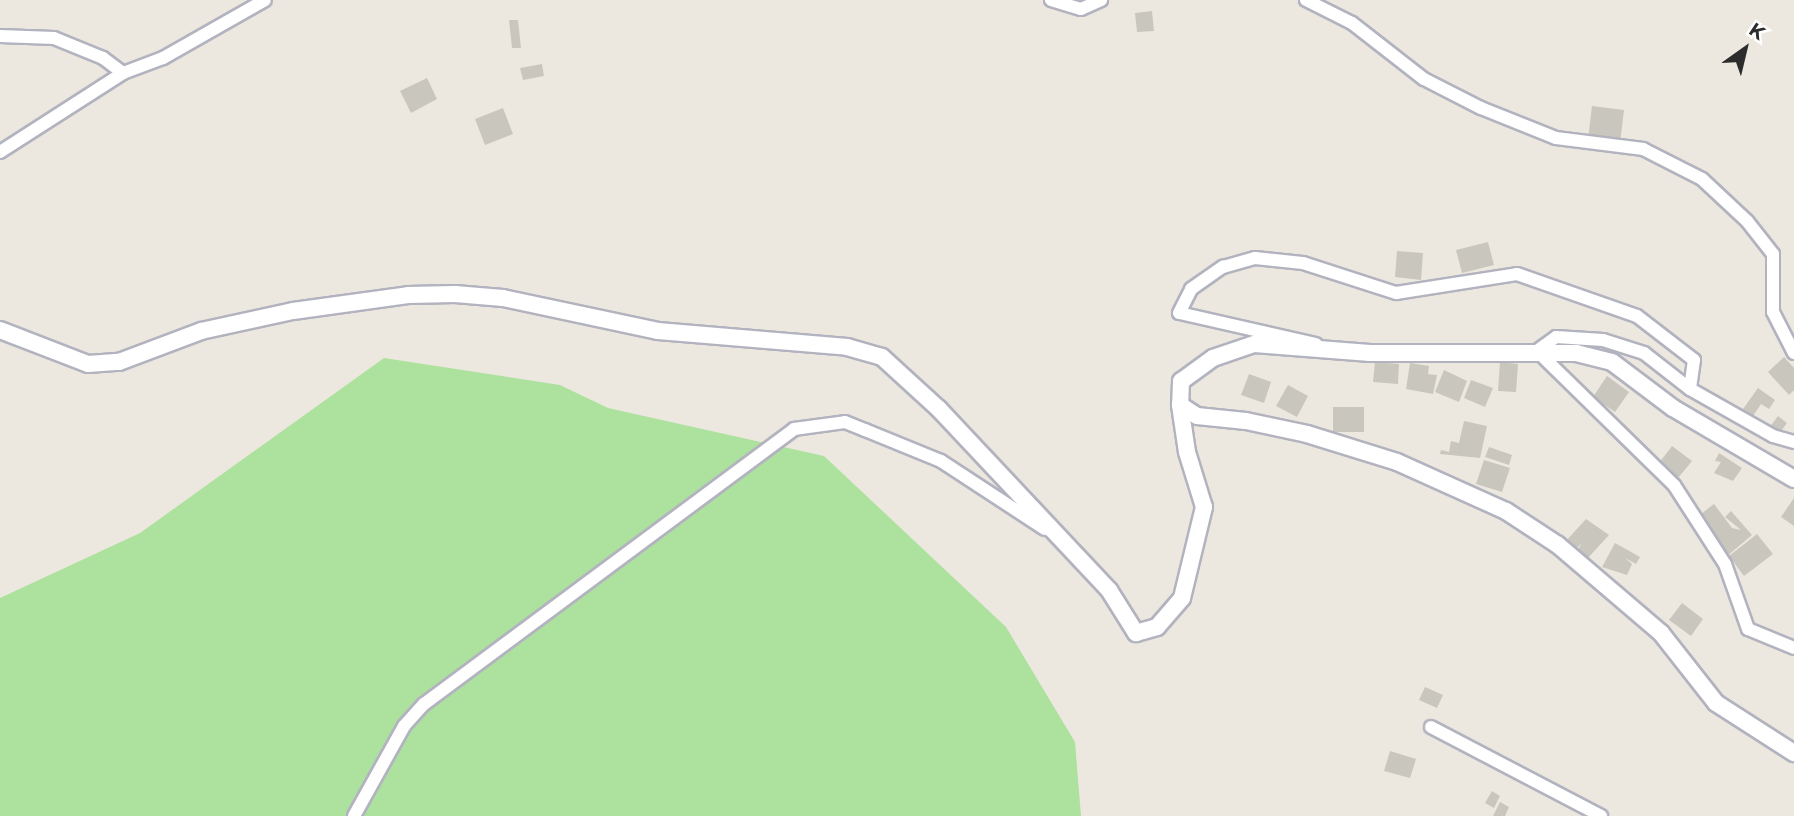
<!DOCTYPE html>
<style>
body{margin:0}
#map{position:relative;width:1794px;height:816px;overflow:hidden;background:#ede8df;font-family:Montserrat,sans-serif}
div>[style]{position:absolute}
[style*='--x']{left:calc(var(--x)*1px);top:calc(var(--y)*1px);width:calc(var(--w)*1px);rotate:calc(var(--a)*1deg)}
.green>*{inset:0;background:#ade19e}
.building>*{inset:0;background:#c9c6bd}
.roads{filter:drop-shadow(2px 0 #b2b3bf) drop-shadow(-2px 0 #b2b3bf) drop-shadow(0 2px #b2b3bf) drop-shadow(0 -2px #b2b3bf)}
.minor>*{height:12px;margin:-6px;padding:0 6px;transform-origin:6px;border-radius:6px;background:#fff}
.tertiary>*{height:16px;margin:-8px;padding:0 8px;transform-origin:8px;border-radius:8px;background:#fff}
span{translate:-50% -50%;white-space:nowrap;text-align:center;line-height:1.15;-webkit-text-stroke:7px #fff;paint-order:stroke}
.north{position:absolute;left:1710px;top:14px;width:70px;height:70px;-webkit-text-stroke:5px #fff;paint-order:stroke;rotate:34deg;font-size:19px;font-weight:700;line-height:28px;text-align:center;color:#2c2c2c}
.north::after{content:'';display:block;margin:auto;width:24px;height:32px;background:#2c2c2c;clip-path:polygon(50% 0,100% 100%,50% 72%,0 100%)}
</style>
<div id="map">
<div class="green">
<div style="clip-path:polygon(384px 358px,560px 385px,608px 408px,824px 456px,1006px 627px,1075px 742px,1081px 816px,0 816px,0 598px,140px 533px)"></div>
</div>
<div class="building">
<div style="clip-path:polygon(1152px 11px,1154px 31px,1137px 32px,1135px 13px)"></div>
<div style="clip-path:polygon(509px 20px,518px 20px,521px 48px,512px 48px)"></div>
<div style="clip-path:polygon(542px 64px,544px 76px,523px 80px,520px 68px)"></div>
<div style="clip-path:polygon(427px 78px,437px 99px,411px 113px,400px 91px)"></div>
<div style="clip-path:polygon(1592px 106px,1624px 110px,1620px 143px,1588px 139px)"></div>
<div style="clip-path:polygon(503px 108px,513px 134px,485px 145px,475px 119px)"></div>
<div style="clip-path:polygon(1488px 242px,1494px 265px,1462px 273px,1456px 250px)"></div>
<div style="clip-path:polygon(1397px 251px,1423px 253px,1421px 280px,1395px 277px)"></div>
<div style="clip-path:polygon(1784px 357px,1794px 368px,1794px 390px,1789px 395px,1768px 372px)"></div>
<div style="clip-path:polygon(1375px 362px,1399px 364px,1398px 384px,1373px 382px)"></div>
<div style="clip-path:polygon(1500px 362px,1518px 364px,1516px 392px,1498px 391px)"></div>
<div style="clip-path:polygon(1410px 363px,1429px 366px,1428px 374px,1437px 375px,1433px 394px,1406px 389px)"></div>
<div style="clip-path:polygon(1444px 370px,1467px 381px,1459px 402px,1435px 392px)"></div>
<div style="clip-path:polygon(1249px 374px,1271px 382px,1264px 403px,1241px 395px)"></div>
<div style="clip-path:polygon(1607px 376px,1629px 392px,1615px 412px,1593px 397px)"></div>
<div style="clip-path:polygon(1471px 380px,1493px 388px,1485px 407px,1464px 398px)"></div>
<div style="clip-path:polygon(1288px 385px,1308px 396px,1297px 417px,1276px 406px)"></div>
<div style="clip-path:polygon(1758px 388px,1775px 400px,1769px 409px,1761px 404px,1753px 416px,1743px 409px)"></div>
<div style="clip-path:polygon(1333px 407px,1364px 407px,1364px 432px,1333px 432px)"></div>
<div style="clip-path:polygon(1778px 416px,1787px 423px,1779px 434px,1769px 428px)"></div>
<div style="clip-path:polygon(1464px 421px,1487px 426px,1480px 458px,1440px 454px,1441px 450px,1449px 452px,1451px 441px,1459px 443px)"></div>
<div style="clip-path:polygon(1672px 446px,1692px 461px,1678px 478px,1659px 463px)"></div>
<div style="clip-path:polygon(1489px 447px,1512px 455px,1509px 465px,1485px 457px)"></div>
<div style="clip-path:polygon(1719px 453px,1742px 468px,1733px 481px,1714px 473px,1721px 462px,1715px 461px)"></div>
<div style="clip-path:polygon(1484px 460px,1510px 468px,1502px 492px,1476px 484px)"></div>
<div style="clip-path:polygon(1794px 498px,1794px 526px,1781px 517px)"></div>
<div style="clip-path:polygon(1714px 504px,1732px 528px,1741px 530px,1725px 517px,1731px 511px,1752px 535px,1727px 556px,1697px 517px)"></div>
<div style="clip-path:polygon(1586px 519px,1609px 535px,1587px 559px,1577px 551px,1582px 543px,1576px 549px,1565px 542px)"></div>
<div style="clip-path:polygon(1757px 534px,1773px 554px,1744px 576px,1729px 556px)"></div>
<div style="clip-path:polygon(1615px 543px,1640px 557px,1636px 564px,1625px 558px,1632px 564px,1627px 575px,1602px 567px)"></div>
<div style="clip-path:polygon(1682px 603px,1703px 619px,1691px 636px,1669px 620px)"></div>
<div style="clip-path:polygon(1425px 687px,1443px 695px,1437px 708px,1419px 700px)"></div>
<div style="clip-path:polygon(1390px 751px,1416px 759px,1410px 778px,1384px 771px)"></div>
<div style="clip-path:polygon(1492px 791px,1500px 796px,1494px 808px,1485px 803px)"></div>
<div style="clip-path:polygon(1500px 802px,1509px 807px,1505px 816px,1493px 816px)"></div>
</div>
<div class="roads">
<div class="minor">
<div style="--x:1051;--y:0;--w:31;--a:17"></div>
<div style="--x:1081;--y:9;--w:22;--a:-24"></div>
<div style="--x:1306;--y:0;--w:51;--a:26.6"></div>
<div style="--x:1352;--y:23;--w:91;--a:37.9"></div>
<div style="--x:1424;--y:79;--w:64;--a:27"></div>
<div style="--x:1481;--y:108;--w:81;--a:21.8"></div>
<div style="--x:1556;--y:138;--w:88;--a:7.2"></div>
<div style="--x:1643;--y:149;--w:66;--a:27"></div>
<div style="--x:1702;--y:179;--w:62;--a:43"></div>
<div style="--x:1747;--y:221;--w:42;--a:51.8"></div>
<div style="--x:1773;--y:254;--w:58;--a:90"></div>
<div style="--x:1773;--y:312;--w:46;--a:62.9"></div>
<div style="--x:0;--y:36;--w:54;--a:2.1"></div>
<div style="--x:54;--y:38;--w:53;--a:22.2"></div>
<div style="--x:103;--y:58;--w:25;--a:37"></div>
<div style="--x:0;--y:152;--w:146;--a:-32.7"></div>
<div style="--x:123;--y:73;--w:43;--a:-20.6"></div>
<div style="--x:163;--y:58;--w:117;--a:-29.6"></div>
<div style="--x:1316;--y:344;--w:140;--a:-167.2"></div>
<div style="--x:1179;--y:313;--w:27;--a:-63"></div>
<div style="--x:1191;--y:289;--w:39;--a:-35"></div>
<div style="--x:1223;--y:267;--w:33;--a:-16"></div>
<div style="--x:1255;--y:258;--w:48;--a:5.9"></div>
<div style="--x:1303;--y:263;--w:98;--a:17.9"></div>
<div style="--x:1396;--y:293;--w:122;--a:-8.9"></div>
<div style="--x:1517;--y:274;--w:127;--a:19.3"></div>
<div style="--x:1637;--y:316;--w:72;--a:37.7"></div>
<div style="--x:1694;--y:360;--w:29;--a:98"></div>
<div style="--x:1690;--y:389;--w:58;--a:-142"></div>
<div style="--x:1644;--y:353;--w:43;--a:-162.4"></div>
<div style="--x:1603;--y:340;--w:47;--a:-176.3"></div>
<div style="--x:1556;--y:337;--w:24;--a:144"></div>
<div style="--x:1537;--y:351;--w:192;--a:44.4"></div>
<div style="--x:1674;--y:485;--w:94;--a:57.2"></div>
<div style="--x:1725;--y:564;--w:69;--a:70.5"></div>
<div style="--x:1748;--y:629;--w:50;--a:22.4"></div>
<div style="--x:1690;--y:389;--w:95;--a:29.5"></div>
<div style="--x:1773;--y:436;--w:22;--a:16"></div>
<div style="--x:1431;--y:727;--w:192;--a:27.6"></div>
<div style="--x:354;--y:816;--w:103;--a:-60.9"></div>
<div style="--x:404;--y:726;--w:30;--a:-48"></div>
<div style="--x:424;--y:704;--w:461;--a:-36.6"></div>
<div style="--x:794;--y:429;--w:51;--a:-7.8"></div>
<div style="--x:845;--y:422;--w:22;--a:22"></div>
<div style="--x:865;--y:430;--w:82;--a:22.2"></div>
<div style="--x:941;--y:461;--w:124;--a:33.2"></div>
</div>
<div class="tertiary">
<div style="--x:0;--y:330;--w:94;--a:21.1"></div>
<div style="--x:88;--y:364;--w:31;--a:-4"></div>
<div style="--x:119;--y:362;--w:88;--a:-20.7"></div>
<div style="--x:201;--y:331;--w:94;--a:-12.3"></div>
<div style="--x:293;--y:311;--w:116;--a:-7.9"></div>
<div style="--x:408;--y:295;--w:47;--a:-1.2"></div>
<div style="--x:455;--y:294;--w:48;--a:4.8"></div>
<div style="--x:503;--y:298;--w:158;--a:12"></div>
<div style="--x:658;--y:331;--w:190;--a:4.8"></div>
<div style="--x:847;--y:347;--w:36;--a:16"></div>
<div style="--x:882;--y:357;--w:77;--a:42.4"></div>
<div style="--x:939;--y:409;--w:248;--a:46.8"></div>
<div style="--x:1109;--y:590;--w:51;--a:57.9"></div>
<div style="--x:1136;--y:633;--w:22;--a:-16"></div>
<div style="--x:1157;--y:627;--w:38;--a:-49"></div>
<div style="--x:1182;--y:598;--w:94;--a:-76.4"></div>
<div style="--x:1204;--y:507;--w:58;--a:-107.2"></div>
<div style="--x:1187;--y:452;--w:48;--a:-98.5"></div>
<div style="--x:1794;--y:479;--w:140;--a:-149.6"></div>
<div style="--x:1673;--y:408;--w:76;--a:-143"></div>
<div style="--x:1612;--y:362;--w:37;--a:-166"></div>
<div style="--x:1576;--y:353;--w:206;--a:180"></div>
<div style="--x:1370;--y:353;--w:116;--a:-175.6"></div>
<div style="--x:1254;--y:344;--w:43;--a:161.1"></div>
<div style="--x:1213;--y:358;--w:39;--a:144"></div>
<div style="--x:1181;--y:381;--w:24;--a:92"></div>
<div style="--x:1180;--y:405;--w:20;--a:33"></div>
<div style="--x:1197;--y:416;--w:49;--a:5.8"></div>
<div style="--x:1246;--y:421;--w:62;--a:12"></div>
<div style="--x:1307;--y:434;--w:94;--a:17.3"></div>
<div style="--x:1397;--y:462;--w:120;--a:24.2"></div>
<div style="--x:1506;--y:511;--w:62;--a:33.2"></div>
<div style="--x:1558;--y:545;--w:135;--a:40.5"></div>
<div style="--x:1661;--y:633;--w:89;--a:51.8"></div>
<div style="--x:1716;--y:703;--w:93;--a:32.7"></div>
</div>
</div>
<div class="north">K</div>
</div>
